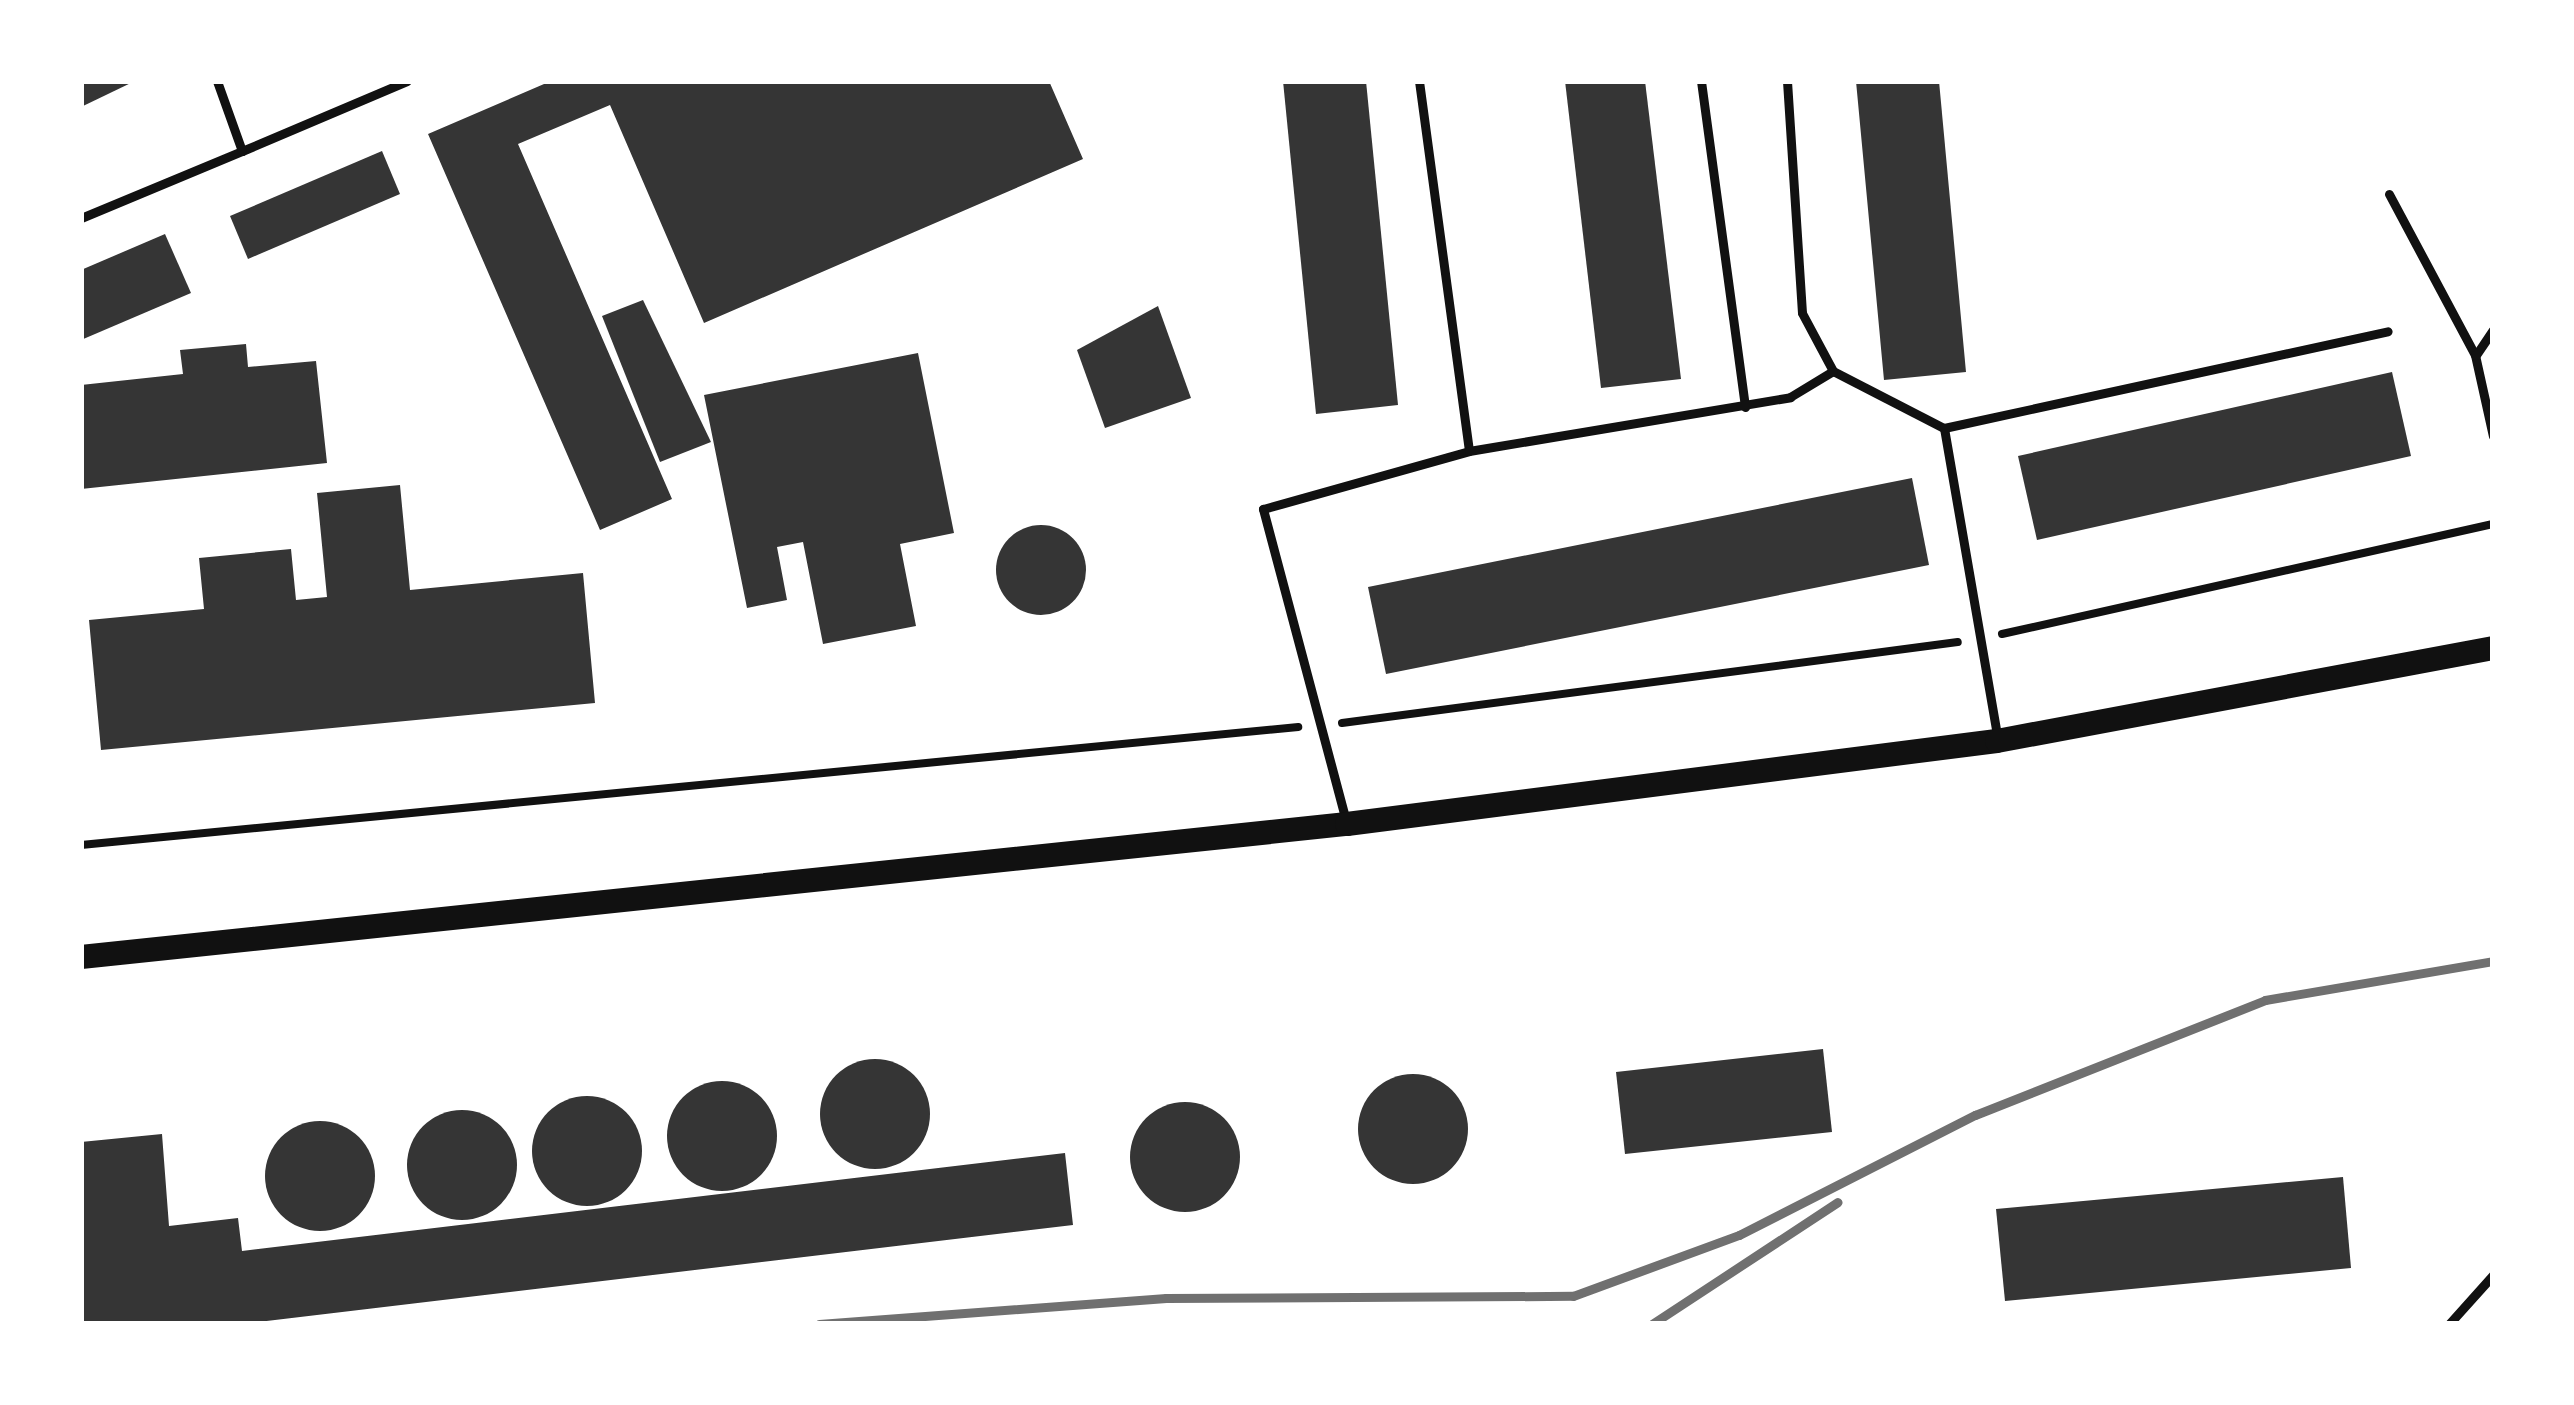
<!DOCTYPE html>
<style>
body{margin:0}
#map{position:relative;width:2574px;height:1405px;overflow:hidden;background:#fff;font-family:Raleway,sans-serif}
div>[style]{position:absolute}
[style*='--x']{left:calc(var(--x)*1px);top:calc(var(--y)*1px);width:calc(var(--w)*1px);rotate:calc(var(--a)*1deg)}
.building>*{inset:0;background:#353535}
.round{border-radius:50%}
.path>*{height:8px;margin:-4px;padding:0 4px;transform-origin:4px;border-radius:4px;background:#111}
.service>*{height:9px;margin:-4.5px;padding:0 4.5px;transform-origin:4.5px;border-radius:4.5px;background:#111}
.secondary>*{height:24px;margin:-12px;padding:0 12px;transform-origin:12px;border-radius:12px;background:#111}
.rail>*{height:9px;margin:-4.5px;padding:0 4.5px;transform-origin:4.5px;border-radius:4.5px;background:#707070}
span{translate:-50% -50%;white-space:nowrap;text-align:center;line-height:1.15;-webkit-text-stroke:9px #fff;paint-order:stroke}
.frame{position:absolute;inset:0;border:84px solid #fff;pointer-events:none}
</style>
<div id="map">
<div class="building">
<div style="clip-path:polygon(81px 81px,135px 81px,81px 107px)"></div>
<div style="clip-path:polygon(551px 81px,1049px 81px,1083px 159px,704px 323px,610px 105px,518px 144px,672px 499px,600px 530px,428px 134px)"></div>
<div style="clip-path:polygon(1283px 81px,1366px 81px,1398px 405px,1316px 414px)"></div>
<div style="clip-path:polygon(1565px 81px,1645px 81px,1681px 379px,1601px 388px)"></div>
<div style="clip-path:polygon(1856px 81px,1939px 81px,1966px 372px,1884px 380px)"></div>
<div style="clip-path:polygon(382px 151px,400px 194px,248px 259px,230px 216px)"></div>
<div style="clip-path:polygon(165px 234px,191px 293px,81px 340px,81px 270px)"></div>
<div style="clip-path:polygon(643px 300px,711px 442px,660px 462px,602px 316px)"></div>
<div style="clip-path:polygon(1158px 306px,1191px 398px,1105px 428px,1077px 350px)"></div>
<div style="clip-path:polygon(246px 344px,248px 367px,316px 361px,327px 463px,81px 489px,81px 385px,183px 374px,180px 350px)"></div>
<div style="clip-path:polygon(918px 353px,954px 533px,900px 544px,916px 626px,823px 644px,803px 542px,777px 547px,787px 600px,747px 608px,704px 395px)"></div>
<div style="clip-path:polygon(2392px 372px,2411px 456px,2037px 540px,2018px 456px)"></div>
<div style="clip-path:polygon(1912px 478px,1929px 565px,1386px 674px,1368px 587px)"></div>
<div style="clip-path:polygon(400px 485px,410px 590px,583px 573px,595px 703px,101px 750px,89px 620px,204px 609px,199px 558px,291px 549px,296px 600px,327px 597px,317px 493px)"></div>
<div class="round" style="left:996px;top:525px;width:90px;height:90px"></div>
<div style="clip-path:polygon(1823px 1049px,1832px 1132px,1625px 1154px,1616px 1072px)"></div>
<div class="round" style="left:820px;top:1059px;width:110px;height:110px"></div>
<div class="round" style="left:1358px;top:1074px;width:110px;height:110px"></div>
<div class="round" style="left:667px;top:1081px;width:110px;height:110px"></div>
<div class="round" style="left:532px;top:1096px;width:110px;height:110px"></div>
<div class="round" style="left:1130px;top:1102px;width:110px;height:110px"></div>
<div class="round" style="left:407px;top:1110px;width:110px;height:110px"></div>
<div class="round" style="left:265px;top:1121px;width:110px;height:110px"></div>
<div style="clip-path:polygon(162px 1134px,169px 1226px,238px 1218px,242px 1251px,1065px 1153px,1073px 1225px,241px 1324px,81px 1324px,81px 1142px)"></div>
<div style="clip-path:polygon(2343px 1177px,2351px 1268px,2005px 1301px,1996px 1209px)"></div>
</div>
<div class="path">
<div style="--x:2002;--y:634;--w:503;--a:-12.63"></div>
<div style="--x:1342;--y:723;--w:621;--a:-7.49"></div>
<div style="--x:81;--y:845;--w:1223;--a:-5.54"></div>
</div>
<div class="service">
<div style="--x:1419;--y:81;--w:373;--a:82.3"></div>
<div style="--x:1701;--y:81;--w:329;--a:82.3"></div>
<div style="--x:1787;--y:81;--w:232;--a:86.3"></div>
<div style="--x:1802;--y:313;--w:66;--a:61.9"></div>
<div style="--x:1833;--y:371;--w:125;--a:27.2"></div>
<div style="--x:1944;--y:428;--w:313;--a:80.2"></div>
<div style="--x:242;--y:151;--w:179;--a:-23"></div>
<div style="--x:2389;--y:194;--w:183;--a:61.9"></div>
<div style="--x:2475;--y:355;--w:83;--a:77.5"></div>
<div style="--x:81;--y:218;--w:174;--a:-22.6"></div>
<div style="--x:242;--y:151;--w:74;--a:-109.7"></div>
<div style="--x:2476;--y:355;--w:30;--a:-56"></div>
<div style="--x:1944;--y:428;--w:454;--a:-12.3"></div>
<div style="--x:1346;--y:821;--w:323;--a:-104.9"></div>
<div style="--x:1263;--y:509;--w:214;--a:-15.7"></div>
<div style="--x:1469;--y:451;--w:326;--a:-9.5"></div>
<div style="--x:1790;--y:397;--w:50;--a:-31.2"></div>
<div style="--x:2449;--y:1324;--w:66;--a:-48.1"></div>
</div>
<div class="secondary">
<div style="--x:81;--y:957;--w:1273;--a:-6"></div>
<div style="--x:1347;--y:824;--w:655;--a:-7.28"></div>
<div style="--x:1997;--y:741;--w:505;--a:-10.62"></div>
</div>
<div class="rail">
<div style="--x:819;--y:1324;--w:348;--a:-4.3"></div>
<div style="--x:1166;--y:1298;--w:407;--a:-0.3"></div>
<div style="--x:1573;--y:1296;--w:177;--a:-20.2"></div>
<div style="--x:1739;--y:1235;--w:265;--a:-27"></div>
<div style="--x:1975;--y:1115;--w:312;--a:-21.6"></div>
<div style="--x:2265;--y:1000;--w:231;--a:-9.7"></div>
<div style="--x:1652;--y:1324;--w:222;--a:-33.3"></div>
</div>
<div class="frame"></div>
</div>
